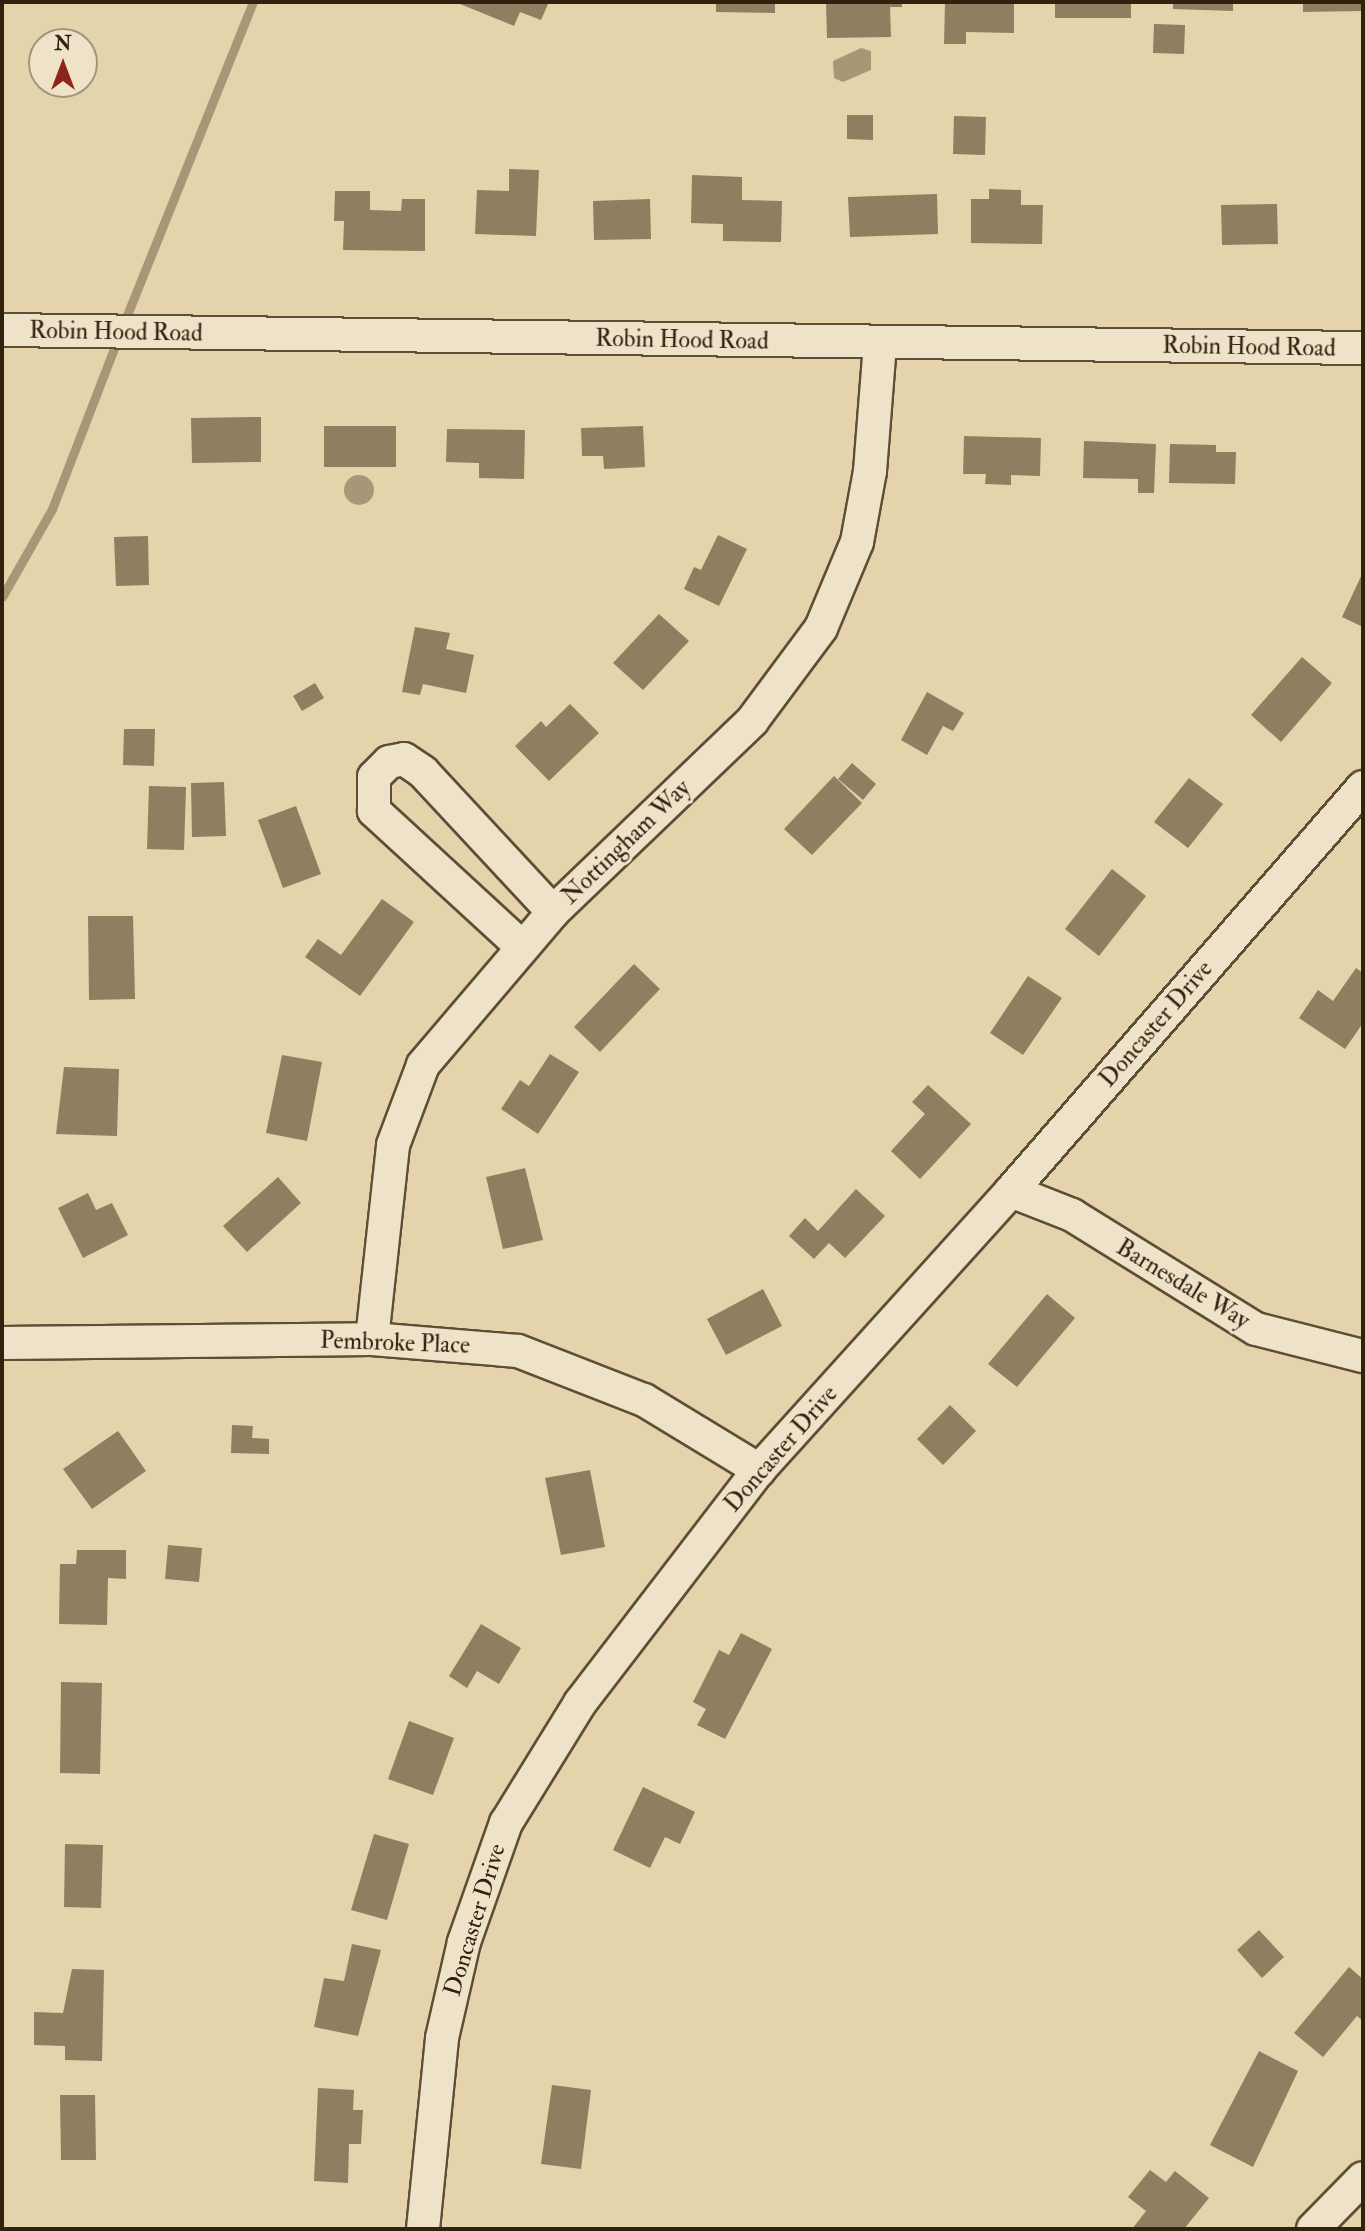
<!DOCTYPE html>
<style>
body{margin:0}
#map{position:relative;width:1365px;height:2231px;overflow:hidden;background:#e5d4ab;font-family:"IM FELL Double Pica",serif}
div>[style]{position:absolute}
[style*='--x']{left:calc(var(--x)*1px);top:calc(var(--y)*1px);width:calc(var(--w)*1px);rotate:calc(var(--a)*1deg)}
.water>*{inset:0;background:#a89776}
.round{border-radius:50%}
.stream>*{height:9px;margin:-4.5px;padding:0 4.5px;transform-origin:4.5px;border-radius:4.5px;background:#a89776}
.building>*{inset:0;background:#8f7e60}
.roads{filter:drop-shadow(2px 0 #5e4e36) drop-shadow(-2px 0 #5e4e36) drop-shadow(0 2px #5e4e36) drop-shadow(0 -2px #5e4e36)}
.street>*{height:32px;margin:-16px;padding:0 16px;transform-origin:16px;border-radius:16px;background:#eee3c8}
span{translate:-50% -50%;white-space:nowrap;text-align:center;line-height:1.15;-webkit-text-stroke:6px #eee3c8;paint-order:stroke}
.street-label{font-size:24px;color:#31210f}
.frame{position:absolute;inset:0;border:4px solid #31210f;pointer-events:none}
.north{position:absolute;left:28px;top:28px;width:70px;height:70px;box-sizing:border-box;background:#eee3c8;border:2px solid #a2957e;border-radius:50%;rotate:0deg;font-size:19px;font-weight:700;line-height:28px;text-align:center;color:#31210f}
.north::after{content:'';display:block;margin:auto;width:24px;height:32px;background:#8f2418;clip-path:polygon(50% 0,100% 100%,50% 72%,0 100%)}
</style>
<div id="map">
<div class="water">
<div style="clip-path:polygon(861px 48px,871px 51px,871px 70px,843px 82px,834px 78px,833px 61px)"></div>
<div class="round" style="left:344px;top:475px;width:30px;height:30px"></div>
</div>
<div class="stream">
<div style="--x:123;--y:325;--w:348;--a:-68.1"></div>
<div style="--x:2;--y:597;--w:101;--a:-60.4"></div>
<div style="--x:52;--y:509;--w:183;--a:-68.9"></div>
</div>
<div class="building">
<div style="clip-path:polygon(455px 2px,549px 2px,541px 20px,520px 12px,514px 26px)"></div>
<div style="clip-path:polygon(716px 2px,775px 2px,775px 13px,716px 12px)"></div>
<div style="clip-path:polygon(826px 2px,902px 2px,902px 7px,890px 7px,891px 37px,827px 38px)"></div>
<div style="clip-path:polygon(945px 2px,1014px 2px,1014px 33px,966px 32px,966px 44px,944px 44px)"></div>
<div style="clip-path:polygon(1055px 2px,1131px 2px,1131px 18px,1055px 18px)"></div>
<div style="clip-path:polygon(1173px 2px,1233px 2px,1233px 11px,1173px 9px)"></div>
<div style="clip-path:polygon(1303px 2px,1363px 2px,1363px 11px,1303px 12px)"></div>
<div style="clip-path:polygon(1154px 24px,1185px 25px,1184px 54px,1153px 53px)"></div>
<div style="clip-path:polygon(847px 115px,873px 115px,873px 140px,847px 139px)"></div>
<div style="clip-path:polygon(954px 116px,986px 117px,985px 155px,953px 154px)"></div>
<div style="clip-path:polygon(509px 169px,539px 170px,536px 236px,475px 234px,477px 190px,509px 191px)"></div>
<div style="clip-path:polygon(692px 175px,742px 177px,742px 200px,782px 201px,781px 242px,723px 241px,723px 224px,691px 223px)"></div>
<div style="clip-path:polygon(989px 189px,1021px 190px,1021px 205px,1043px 205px,1042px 244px,971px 243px,971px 199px,989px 199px)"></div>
<div style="clip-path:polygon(335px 191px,370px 191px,370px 210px,401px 211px,402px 199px,425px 199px,425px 251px,343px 250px,344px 221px,334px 221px)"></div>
<div style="clip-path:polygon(937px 194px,938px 234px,850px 237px,848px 197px)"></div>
<div style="clip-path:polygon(650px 199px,651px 239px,594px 240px,593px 201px)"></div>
<div style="clip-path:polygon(1277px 204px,1278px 244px,1222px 245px,1221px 205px)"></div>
<div style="clip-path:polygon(261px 417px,261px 462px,192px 463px,191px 418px)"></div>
<div style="clip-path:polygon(324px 426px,396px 426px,396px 467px,324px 467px)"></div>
<div style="clip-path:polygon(643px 426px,645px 467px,604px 469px,603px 456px,582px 456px,581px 428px)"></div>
<div style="clip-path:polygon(447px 429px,525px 430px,524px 479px,479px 478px,479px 463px,446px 462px)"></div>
<div style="clip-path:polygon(964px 436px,1041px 438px,1040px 476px,1011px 475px,1011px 485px,985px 484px,986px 474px,963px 474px)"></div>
<div style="clip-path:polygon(1084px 441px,1156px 444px,1154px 493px,1138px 493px,1138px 479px,1083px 478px)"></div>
<div style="clip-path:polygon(1170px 444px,1216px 445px,1216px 452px,1236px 452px,1235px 484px,1169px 483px)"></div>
<div style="clip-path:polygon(718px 535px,747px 549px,719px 606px,684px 589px,694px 567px,701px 570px)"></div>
<div style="clip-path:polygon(148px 536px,149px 585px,116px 586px,114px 537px)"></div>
<div style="clip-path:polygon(1363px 572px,1363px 627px,1342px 617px)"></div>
<div style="clip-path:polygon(659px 614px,689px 641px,643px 690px,613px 663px)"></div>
<div style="clip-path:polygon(415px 627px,450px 633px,446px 649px,474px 655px,466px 693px,423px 684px,420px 695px,402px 692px)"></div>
<div style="clip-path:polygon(1302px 657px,1332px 683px,1281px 742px,1251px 715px)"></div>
<div style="clip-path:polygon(315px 683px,324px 698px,302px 711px,293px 696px)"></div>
<div style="clip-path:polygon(927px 692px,964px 713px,953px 731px,943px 726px,927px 755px,901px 740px)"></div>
<div style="clip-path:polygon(570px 704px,599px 733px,549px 781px,515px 746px,541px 721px,546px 727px)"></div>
<div style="clip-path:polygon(124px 729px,155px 729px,154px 766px,123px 765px)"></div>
<div style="clip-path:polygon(852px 763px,876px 784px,863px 800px,838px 779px)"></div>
<div style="clip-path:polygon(834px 776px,862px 803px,812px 855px,784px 829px)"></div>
<div style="clip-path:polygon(1189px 778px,1223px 804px,1188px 848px,1154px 822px)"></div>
<div style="clip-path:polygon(224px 782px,226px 836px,192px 837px,191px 783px)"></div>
<div style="clip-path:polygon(149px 786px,186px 787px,184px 850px,147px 849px)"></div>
<div style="clip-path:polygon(296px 806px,321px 874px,283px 888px,258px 820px)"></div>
<div style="clip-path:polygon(1112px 869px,1146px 896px,1099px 956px,1065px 929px)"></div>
<div style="clip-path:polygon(382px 899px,414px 922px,360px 996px,305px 957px,318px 939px,341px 955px)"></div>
<div style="clip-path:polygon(88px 916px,133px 916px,135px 999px,89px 1000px)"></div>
<div style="clip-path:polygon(634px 964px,660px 989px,600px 1052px,574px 1027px)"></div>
<div style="clip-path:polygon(1356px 968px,1363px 973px,1363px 1023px,1345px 1049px,1299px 1018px,1318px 990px,1333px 1001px)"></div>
<div style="clip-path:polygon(1028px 976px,1062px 998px,1023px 1055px,990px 1033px)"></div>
<div style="clip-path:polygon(550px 1054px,579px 1072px,538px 1134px,501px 1109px,520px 1080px,529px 1086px)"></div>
<div style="clip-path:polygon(282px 1055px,322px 1062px,307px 1141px,266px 1133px)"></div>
<div style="clip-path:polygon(64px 1067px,119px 1069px,117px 1136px,56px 1134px)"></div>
<div style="clip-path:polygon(928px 1085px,971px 1124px,920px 1179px,891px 1151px,925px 1114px,912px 1102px)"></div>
<div style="clip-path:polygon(525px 1168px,543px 1240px,503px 1249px,486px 1177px)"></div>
<div style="clip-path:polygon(278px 1177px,301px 1203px,247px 1252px,223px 1226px)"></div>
<div style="clip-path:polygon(856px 1189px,885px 1216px,845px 1258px,829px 1243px,814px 1259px,789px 1236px,805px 1218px,818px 1231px)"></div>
<div style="clip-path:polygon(88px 1193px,96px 1210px,112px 1203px,128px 1235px,83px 1258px,58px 1208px)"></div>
<div style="clip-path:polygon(763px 1289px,782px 1326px,726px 1355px,707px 1319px)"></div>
<div style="clip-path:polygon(1047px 1294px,1075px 1318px,1017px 1387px,988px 1364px)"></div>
<div style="clip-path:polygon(950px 1405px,976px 1431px,943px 1465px,917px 1439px)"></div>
<div style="clip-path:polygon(232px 1425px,253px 1426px,252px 1438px,269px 1439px,269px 1454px,231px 1453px)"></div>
<div style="clip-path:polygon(118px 1431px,146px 1471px,92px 1509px,63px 1469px)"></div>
<div style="clip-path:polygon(590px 1470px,605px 1547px,561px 1555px,545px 1478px)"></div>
<div style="clip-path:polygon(168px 1545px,202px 1548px,199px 1582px,165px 1579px)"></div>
<div style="clip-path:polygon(77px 1550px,126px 1550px,126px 1579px,108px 1578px,107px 1625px,59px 1624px,60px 1564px,76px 1564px)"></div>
<div style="clip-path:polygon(481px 1624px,521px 1648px,499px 1684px,477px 1671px,467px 1688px,449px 1676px)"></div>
<div style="clip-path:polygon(741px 1633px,772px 1649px,725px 1739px,697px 1725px,706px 1709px,693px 1702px,719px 1650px,729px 1655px)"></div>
<div style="clip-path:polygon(61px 1682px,102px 1683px,100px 1774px,60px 1773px)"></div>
<div style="clip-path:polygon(409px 1721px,454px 1738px,433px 1795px,388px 1779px)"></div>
<div style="clip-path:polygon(643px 1787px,695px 1812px,680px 1844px,665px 1837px,650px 1868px,613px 1850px)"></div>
<div style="clip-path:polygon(374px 1834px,409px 1844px,387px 1920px,351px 1910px)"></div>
<div style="clip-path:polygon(65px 1844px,103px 1845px,101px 1908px,64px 1907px)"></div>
<div style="clip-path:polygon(1259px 1930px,1284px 1957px,1262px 1978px,1237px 1950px)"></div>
<div style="clip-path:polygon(352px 1944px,381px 1950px,358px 2036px,314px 2027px,324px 1978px,344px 1981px)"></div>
<div style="clip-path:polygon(1349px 1967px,1363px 1979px,1363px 2021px,1357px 2016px,1323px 2057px,1294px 2033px)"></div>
<div style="clip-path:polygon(72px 1969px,104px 1970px,102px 2061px,65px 2060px,65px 2046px,34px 2045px,34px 2012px,63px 2013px)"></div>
<div style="clip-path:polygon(1259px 2051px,1298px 2071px,1253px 2167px,1210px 2145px)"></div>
<div style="clip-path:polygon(552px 2085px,591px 2090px,581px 2169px,541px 2164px)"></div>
<div style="clip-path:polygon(318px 2088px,354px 2090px,353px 2110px,363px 2110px,361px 2144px,349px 2144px,348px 2183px,314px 2181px)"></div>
<div style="clip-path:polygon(60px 2095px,95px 2095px,96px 2160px,61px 2160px)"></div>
<div style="clip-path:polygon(1150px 2170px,1166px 2182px,1175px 2171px,1209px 2198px,1184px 2229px,1132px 2229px,1146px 2211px,1128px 2197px)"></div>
</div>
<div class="roads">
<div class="street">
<div style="--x:2;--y:330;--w:1361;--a:0.76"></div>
<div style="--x:521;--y:946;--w:200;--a:-137.4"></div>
<div style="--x:374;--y:811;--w:34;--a:-90"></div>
<div style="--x:374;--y:777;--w:21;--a:-45"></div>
<div style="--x:389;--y:762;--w:15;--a:-11"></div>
<div style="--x:404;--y:759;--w:23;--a:34"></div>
<div style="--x:423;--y:772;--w:191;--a:47.1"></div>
<div style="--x:1011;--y:1191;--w:66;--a:21.5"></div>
<div style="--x:1072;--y:1215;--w:216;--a:31.8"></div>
<div style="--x:1256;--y:1329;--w:110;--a:14.2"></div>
<div style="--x:372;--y:1339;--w:195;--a:-83.8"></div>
<div style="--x:393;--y:1145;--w:85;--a:-69.4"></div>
<div style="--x:423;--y:1065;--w:201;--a:-49.6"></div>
<div style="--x:553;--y:912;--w:276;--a:-43.8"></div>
<div style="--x:752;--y:721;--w:116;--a:-53.4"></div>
<div style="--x:821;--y:628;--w:93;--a:-67.3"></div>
<div style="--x:857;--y:542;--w:72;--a:-79.6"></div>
<div style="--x:870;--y:471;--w:127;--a:-85.5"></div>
<div style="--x:2;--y:1343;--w:370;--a:-0.6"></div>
<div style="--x:372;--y:1339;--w:146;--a:4.7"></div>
<div style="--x:518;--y:1351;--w:135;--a:21.3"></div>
<div style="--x:644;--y:1400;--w:135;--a:31.3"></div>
<div style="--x:423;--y:2229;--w:192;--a:-84.3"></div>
<div style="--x:442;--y:2038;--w:98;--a:-77.1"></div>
<div style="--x:464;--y:1942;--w:126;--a:-70.6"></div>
<div style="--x:506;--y:1823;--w:141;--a:-58.3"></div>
<div style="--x:580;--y:1703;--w:294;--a:-52.5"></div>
<div style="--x:759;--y:1470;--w:376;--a:-47.9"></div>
<div style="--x:1011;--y:1191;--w:536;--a:-48.93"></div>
<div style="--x:1313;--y:2229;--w:71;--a:-45.6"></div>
</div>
</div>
<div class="street-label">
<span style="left:116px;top:332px;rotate:1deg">Robin Hood Road</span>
<span style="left:682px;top:340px;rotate:1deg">Robin Hood Road</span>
<span style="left:1249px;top:347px;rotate:1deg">Robin Hood Road</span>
<span style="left:626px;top:842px;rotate:-44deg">Nottingham Way</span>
<span style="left:1156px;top:1024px;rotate:-49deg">Doncaster Drive</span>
<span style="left:1183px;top:1284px;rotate:31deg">Barnesdale Way</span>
<span style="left:395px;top:1343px;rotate:2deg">Pembroke Place</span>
<span style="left:781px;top:1449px;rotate:-49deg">Doncaster Drive</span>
<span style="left:475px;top:1920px;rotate:-73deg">Doncaster Drive</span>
</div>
<div class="frame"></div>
<div class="north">N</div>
</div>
